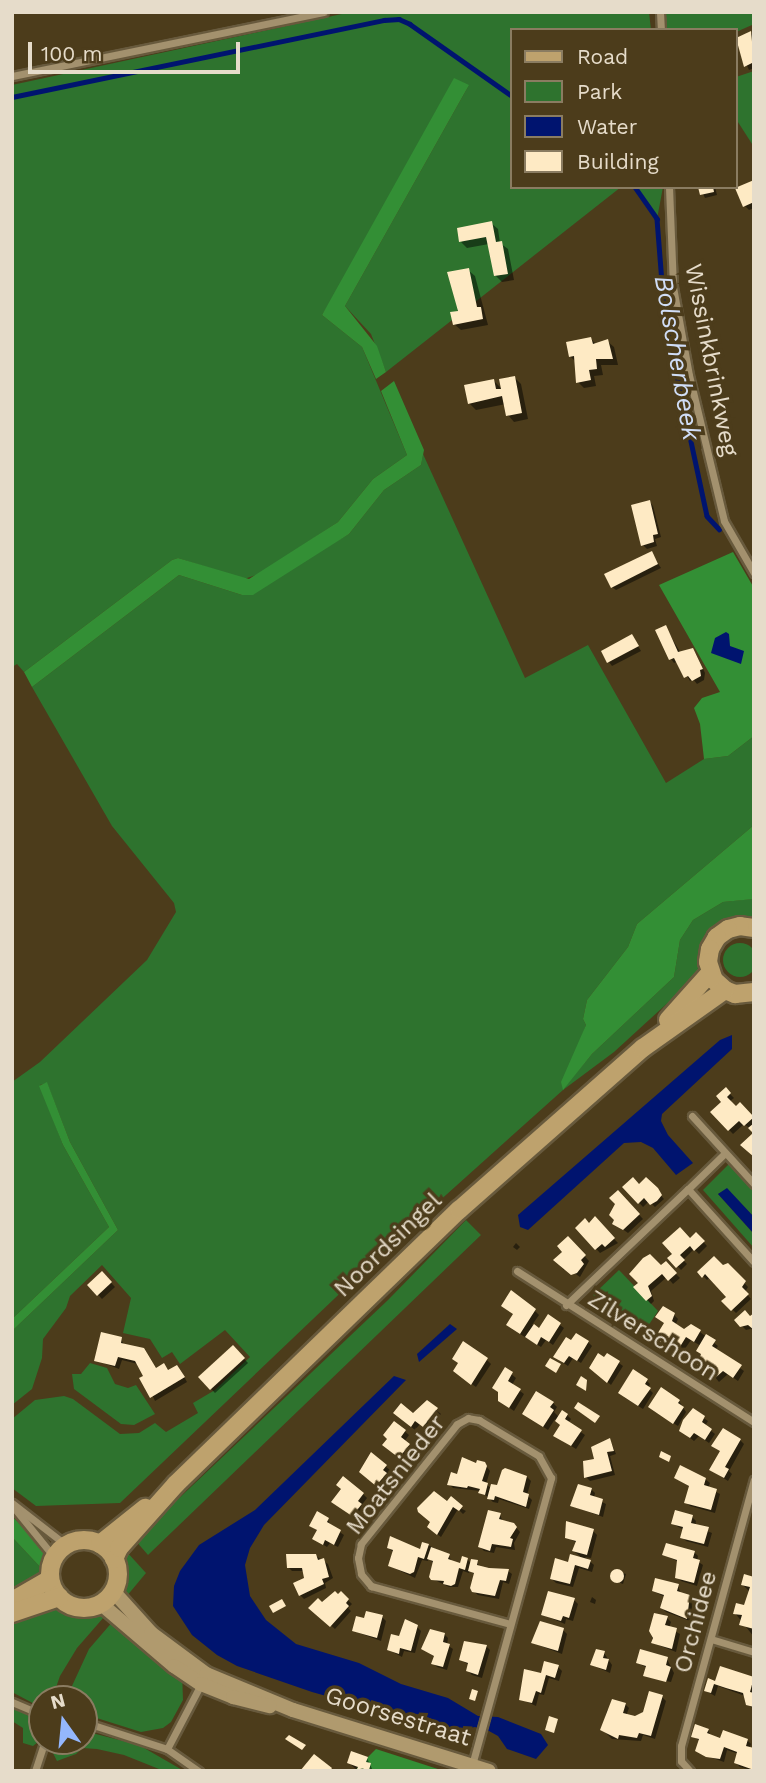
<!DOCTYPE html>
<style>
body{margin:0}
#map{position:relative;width:766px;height:1783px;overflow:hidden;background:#4c3c1b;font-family:"Work Sans",sans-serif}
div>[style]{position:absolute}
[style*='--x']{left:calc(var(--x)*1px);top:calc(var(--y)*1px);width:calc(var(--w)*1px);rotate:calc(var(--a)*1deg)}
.green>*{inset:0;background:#2e732e}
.round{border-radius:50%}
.forest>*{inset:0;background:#338f35}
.water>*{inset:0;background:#00146f}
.shadow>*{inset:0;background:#0007}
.stream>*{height:4.5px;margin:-2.25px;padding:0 2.25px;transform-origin:2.25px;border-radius:2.25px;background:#00146f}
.building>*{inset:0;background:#feeac4}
.roads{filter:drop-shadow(2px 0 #685a3d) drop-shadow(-2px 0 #685a3d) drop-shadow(0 2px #685a3d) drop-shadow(0 -2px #685a3d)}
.minor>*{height:7px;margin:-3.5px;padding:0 3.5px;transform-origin:3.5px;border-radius:3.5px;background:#a3916e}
.secondary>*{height:14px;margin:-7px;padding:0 7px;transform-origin:7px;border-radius:7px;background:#b09a6e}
.primary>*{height:18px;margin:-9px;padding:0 9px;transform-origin:9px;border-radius:9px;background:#bea26d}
.primary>.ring{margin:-9px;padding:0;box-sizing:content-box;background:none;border:18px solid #bea26d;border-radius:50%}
span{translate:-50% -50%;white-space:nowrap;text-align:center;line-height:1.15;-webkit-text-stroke:7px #4c3c1b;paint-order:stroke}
.street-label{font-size:24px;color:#e6dcca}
.water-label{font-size:26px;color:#d0ddf6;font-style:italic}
.frame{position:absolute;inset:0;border:14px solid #e6dcca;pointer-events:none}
.legend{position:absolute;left:510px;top:28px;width:228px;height:161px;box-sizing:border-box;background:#4c3c1b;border:2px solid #8a7c61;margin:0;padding:9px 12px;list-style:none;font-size:21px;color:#e6dcca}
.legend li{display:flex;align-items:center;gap:14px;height:35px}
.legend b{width:35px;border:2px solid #8a7c61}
.north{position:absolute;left:28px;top:1685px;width:70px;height:70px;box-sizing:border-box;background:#4c3c1b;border:2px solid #8a7c61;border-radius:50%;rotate:345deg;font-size:19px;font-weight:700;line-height:28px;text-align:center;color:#e6dcca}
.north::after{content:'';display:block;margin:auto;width:24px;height:32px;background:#94b7fd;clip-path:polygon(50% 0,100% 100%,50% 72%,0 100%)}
.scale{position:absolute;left:28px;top:42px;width:212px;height:32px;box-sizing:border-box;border:4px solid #e6dcca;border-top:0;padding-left:9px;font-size:21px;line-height:24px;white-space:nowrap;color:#e6dcca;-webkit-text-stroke:5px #4c3c1b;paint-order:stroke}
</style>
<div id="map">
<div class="green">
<div style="clip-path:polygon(351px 12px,649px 12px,651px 30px,512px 30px,512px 187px,621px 187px,386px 372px,371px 334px,345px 306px,469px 85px,322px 315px,362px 347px,407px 455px,373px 479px,338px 522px,259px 574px,244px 579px,178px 558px,172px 560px,24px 672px,17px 664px,12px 667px,12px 85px)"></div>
<div style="clip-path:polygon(665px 12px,754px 12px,754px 29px,752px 25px,736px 32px,666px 30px)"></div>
<div style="clip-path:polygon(754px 71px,754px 147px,736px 119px,736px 77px)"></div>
<div style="clip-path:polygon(635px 187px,663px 187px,657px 219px,641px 195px)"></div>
<div style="clip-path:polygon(423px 454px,525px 678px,588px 645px,666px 783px,704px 759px,728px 756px,754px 736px,754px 825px,637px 924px,628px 947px,587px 1000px,583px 1019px,586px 1025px,563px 1089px,592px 1054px,674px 977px,680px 940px,693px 920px,723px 902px,752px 899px,754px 920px,742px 920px,673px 998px,614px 1052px,563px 1090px,397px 1239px,120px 1503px,36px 1506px,12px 1488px,12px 1419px,35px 1400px,64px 1396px,73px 1399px,120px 1434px,139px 1433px,155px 1423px,166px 1432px,198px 1413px,193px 1403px,215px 1390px,250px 1357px,225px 1330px,180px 1364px,172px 1352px,162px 1358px,150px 1339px,123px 1333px,131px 1298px,102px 1265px,70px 1296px,66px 1308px,43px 1339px,42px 1358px,32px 1389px,12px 1405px,12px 1331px,118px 1230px,70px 1142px,47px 1083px,40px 1085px,63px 1145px,109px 1227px,12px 1319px,12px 1082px,40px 1062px,147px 960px,176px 912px,174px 903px,112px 826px,32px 687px,179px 575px,242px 595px,349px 534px,384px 490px,421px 465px)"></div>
<div class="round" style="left:723px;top:943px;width:34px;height:34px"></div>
<div style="clip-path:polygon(729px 1164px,754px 1191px,754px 1217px,727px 1189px,718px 1194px,754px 1234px,754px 1248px,703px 1190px)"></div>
<div style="clip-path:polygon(466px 1220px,481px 1235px,148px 1555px,135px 1540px,388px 1300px)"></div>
<div style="clip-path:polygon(619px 1270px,658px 1311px,646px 1329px,593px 1295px)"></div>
<div style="clip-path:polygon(90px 1363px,107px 1368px,115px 1384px,128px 1388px,136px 1385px,155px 1414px,134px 1425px,121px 1424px,74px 1389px,72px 1374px,81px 1374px)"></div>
<div style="clip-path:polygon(12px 1537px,42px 1569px,35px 1579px,12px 1594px)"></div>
<div style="clip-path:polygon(126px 1551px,146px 1573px,126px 1597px,122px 1575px)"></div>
<div style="clip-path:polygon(52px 1606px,67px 1612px,82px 1613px,94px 1609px,104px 1617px,77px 1648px,60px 1676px,52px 1699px,42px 1699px,42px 1708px,12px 1692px,12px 1622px)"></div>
<div style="clip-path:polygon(114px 1620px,182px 1672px,183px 1700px,171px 1722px,163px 1728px,141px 1732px,84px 1714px,84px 1699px,66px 1699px,89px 1649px)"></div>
<div style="clip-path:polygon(12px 1708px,27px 1714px,38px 1727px,38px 1742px,33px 1746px,23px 1743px,23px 1728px,12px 1721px)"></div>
<div style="clip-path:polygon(84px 1731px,139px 1745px,184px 1771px,164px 1771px,124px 1755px,97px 1749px,82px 1748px,76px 1754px,57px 1761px,52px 1751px,56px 1741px,84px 1741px)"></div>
</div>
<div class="forest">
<div style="clip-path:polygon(454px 78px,469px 85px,345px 306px,377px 346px,386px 372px,376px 379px,362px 347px,322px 315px)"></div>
<div style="clip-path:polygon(394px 381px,424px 450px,421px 465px,384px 490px,349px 534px,253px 595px,242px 595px,179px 575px,32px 687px,24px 672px,172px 560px,178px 558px,249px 579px,338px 522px,373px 479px,407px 455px,381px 391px)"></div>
<div style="clip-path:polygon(733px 552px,754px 588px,754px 736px,728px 756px,704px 759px,700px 724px,694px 708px,702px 698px,720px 692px,659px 585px)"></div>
<div style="clip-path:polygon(754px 825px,754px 899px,723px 902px,693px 920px,680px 940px,674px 977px,592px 1054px,563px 1090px,561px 1082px,586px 1025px,583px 1019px,587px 1000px,628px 947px,637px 924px)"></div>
<div style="clip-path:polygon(47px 1082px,70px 1142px,118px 1230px,12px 1331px,12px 1319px,109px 1227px,63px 1145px,39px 1086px)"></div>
<div style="clip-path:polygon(12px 1516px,41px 1546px,46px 1561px,42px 1569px,12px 1537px)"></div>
<div style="clip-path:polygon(376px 1749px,444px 1771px,354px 1771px)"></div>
</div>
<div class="water">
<div style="clip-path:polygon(726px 632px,729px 634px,730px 646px,744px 651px,741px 664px,711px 653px,715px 638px)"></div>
<div style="clip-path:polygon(732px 1035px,732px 1049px,662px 1114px,661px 1121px,668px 1135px,693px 1163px,676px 1175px,653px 1148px,641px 1142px,624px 1143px,528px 1230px,520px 1227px,518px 1215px,720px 1040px)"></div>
<div style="clip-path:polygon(727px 1188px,754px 1217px,754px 1234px,718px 1194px)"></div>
<div style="clip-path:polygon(450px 1324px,457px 1329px,419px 1362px,417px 1354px)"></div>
<div style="clip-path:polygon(394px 1376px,406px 1380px,264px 1525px,250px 1548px,245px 1565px,250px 1596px,266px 1620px,296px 1644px,359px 1663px,401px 1684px,448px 1698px,478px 1716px,498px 1717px,541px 1734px,548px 1745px,536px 1759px,507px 1749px,498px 1736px,489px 1731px,475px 1727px,450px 1731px,312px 1692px,237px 1666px,217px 1655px,192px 1635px,173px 1606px,174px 1586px,180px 1571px,199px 1545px,255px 1510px)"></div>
</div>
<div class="shadow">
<div style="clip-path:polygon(751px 33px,754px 36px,754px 68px,749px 70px,736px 40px)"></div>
<div style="clip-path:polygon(754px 182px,754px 208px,749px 210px,745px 206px)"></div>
<div style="clip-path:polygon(700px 187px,715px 187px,717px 195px,705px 198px)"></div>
<div style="clip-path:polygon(491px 223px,498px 229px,500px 243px,508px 249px,514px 280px,502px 282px,495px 275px,489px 244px,467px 248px,461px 242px)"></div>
<div style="clip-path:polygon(468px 270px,475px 276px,488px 325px,461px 330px,454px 324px)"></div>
<div style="clip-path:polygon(591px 339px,597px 345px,607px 341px,614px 347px,618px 365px,601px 365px,603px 375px,594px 376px,596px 386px,584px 388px,578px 382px,576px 362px,570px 356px)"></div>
<div style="clip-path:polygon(515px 378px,521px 384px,528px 419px,514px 422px,508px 415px,506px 404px,476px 410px,469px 403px,494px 381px,503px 390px)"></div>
<div style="clip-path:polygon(650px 502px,653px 506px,661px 537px,655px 539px,657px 546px,647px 549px,643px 545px)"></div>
<div style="clip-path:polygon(651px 553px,661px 568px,616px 590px,612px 587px)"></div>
<div style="clip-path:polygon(665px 627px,682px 655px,692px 650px,696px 654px,705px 673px,704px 680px,697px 684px,693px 679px,690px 681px,678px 661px,674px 663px,671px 659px)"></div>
<div style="clip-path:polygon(632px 636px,641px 651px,612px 666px,609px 662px)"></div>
<div style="clip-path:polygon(726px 1090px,734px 1098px,730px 1101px,736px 1108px,740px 1105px,754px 1120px,754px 1131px,744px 1124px,733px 1134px,712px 1112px,724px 1102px)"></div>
<div style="clip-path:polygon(646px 1180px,664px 1199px,655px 1207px,649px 1201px,643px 1207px,625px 1187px,639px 1186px)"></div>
<div style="clip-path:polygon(618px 1192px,643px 1219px,628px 1233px,614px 1223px)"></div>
<div style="clip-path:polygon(595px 1219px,618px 1243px,600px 1253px,577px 1228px,589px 1225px)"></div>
<div style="clip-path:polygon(696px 1234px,707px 1246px,699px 1254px,694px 1249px,683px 1260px,687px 1264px,681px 1270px,670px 1258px)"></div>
<div style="clip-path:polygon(568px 1238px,589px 1261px,580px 1277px,567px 1268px,564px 1270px,555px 1260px,565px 1252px)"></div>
<div style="clip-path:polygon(516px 1243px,520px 1247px,517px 1250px,513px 1247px)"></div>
<div style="clip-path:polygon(665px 1263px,680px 1278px,673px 1284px,667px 1277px,651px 1291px,654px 1301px,651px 1304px,636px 1288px)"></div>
<div style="clip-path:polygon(728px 1265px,748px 1287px,745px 1292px,751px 1299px,736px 1313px,724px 1301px,729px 1297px,710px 1277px,707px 1280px,699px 1272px)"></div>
<div style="clip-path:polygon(102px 1273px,115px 1287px,102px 1299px,89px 1285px)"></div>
<div style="clip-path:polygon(535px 1311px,539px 1315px,532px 1325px,540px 1330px,549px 1317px,564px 1328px,553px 1345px,546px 1340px,541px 1347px,512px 1329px)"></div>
<div style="clip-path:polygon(744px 1313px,754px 1328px,746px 1330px,736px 1320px)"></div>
<div style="clip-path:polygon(674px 1315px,678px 1319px,675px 1326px,684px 1332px,691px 1326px,700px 1332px,718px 1346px,715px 1350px,744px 1371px,738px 1381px,728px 1374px,719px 1382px,711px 1372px,703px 1369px,699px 1365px,703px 1355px,701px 1346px,691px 1340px,682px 1353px,658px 1336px)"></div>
<div style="clip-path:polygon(121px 1339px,124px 1345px,157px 1370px,164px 1366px,169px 1372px,181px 1371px,187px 1382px,155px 1401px,138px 1364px,122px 1360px,119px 1369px,96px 1360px)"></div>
<div style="clip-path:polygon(588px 1342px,592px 1346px,581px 1363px,573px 1358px,568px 1366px,559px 1360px,572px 1343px)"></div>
<div style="clip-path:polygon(233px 1347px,248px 1363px,215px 1393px,200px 1377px)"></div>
<div style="clip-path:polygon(608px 1355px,623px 1366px,611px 1385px,595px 1371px)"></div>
<div style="clip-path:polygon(487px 1360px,491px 1364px,476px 1387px,459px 1375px)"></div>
<div style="clip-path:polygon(505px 1369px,516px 1378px,512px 1385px,524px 1394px,514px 1411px,500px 1401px)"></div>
<div style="clip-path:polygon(646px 1380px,650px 1384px,648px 1388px,653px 1393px,643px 1409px,624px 1397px)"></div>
<div style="clip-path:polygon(662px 1390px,679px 1401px,686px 1412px,678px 1426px,654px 1411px)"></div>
<div style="clip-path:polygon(427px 1402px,441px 1414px,428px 1430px,420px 1424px,415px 1430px,399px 1417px,414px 1415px)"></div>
<div style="clip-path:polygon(553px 1403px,557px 1407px,554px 1412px,559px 1417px,567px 1415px,571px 1419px,568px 1423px,585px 1435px,576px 1449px,555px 1436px,561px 1426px,555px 1419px,548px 1430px,524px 1414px)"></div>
<div style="clip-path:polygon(693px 1411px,708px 1421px,705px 1426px,715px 1434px,709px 1443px,699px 1436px,694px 1441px,685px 1434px)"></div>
<div style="clip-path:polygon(395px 1423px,409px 1435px,404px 1442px,413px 1449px,403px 1461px,388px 1449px)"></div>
<div style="clip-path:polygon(610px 1440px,616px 1454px,610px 1456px,615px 1475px,590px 1481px,586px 1477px)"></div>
<div style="clip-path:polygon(740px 1440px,744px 1444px,729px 1471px,732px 1474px,728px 1481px,711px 1470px)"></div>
<div style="clip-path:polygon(371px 1455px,390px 1470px,386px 1475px,389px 1478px,381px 1489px,365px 1476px)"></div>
<div style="clip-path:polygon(484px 1463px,490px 1471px,486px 1484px,492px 1489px,527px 1477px,531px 1481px,527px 1495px,532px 1500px,529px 1509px,499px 1499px,498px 1503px,493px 1502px,481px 1491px,453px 1488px,449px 1484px,458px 1476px)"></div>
<div style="clip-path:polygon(676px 1478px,705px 1479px,710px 1483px,708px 1488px,720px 1494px,715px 1513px,690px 1506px,686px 1502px,690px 1487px)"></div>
<div style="clip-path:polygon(591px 1489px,595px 1493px,594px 1498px,606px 1504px,603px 1517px,572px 1506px)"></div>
<div style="clip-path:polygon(431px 1493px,466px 1511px,463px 1514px,458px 1509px,441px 1537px,433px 1531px,428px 1498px)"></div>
<div style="clip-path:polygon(363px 1494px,367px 1498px,361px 1506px,364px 1509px,357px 1519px,337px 1505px)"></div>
<div style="clip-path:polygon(500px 1515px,503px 1522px,514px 1525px,520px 1532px,514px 1543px,515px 1550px,496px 1547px,494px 1553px,484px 1551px,480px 1547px)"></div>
<div style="clip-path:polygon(692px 1517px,696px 1521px,695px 1526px,712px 1533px,708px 1547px,686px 1541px,682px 1537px,684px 1530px,673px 1524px)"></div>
<div style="clip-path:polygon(328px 1520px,331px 1526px,344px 1535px,338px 1547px,330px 1543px,327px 1547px,314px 1539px,318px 1531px,311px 1526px)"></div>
<div style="clip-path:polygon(593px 1531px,597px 1535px,591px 1558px,585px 1557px,594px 1565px,592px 1572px,579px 1568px,573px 1587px,556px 1583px,552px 1579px,569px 1564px,583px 1559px,574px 1551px,577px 1543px,567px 1537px)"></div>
<div style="clip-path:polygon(428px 1545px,449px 1556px,452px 1562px,461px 1565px,467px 1559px,472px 1564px,477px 1562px,480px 1568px,508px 1571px,512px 1574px,509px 1584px,503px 1582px,499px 1599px,478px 1595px,473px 1591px,474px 1574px,470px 1570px,469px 1573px,463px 1571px,458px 1587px,449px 1587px,433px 1579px,433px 1563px,429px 1558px,428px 1561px,422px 1560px,415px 1578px,390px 1566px,393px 1552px,389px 1548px,421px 1551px)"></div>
<div style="clip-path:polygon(694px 1552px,698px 1556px,697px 1561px,703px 1565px,697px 1586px,681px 1581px,677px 1577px,679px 1562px,664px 1555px)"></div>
<div style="clip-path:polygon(316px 1556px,328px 1564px,333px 1578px,325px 1583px,326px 1588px,304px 1599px,300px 1595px,306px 1579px,304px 1571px,292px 1571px,288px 1567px)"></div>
<div style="clip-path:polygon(613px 1570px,626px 1574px,623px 1584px,611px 1579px)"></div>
<div style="clip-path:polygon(754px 1579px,754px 1637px,735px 1613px,746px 1608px,750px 1592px,743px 1585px)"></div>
<div style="clip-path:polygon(678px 1586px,681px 1594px,693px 1600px,690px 1621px,666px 1612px,662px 1608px,665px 1597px,653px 1591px)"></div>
<div style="clip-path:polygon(341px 1593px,352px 1604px,348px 1608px,351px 1611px,335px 1629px,311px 1608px)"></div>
<div style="clip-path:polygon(592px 1597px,596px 1600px,595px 1604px,590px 1602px)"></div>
<div style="clip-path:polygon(574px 1600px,578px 1604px,573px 1621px,566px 1619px,565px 1624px,543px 1615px)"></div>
<div style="clip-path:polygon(382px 1617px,386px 1621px,381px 1641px,354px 1631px,365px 1620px)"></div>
<div style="clip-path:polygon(667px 1618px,671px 1622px,669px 1628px,680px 1634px,676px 1652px,653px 1643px,651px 1631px)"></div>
<div style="clip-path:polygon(417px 1627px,421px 1631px,415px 1653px,404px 1651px,402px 1657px,389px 1650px)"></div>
<div style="clip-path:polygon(563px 1630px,567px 1634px,562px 1654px,533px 1643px)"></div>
<div style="clip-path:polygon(444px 1634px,448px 1638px,447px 1645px,453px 1649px,447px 1670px,437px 1667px,433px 1663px,435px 1657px,423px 1649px)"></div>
<div style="clip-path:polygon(486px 1646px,490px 1650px,482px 1678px,472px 1675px,468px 1671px,469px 1665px,461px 1660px)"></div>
<div style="clip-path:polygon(604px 1653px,612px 1665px,610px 1673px,592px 1665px)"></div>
<div style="clip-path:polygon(667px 1659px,674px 1673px,671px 1682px,647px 1677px,647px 1668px,638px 1663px)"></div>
<div style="clip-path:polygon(558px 1667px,562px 1671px,559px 1681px,549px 1678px,544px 1695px,539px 1694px,536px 1706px,521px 1699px,542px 1675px)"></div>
<div style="clip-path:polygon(721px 1668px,754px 1679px,754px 1709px,747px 1704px,745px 1696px,718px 1686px,715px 1696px,706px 1691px,709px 1681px,716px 1684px)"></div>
<div style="clip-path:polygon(662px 1697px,666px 1701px,655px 1739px,643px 1735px,641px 1741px,612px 1739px,602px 1729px,607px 1710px,625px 1704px,629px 1708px,626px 1716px,635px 1718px)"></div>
<div style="clip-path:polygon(708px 1730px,711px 1736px,721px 1740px,747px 1740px,751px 1744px,749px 1749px,754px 1750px,754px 1771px,740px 1767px,736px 1763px,739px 1754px,727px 1750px,724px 1762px,701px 1754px,700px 1741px,693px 1736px)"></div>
<div style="clip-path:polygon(367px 1758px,373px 1771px,358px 1771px,349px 1763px)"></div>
</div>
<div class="stream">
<div style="--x:12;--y:97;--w:380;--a:-11.7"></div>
<div style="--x:384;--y:20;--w:15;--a:-4"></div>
<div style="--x:399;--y:19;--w:12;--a:24"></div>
<div style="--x:410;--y:24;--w:125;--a:35.2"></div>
<div style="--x:635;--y:187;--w:39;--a:55"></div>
<div style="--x:657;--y:219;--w:101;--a:85.5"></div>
<div style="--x:665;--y:320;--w:200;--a:77.9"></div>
<div style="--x:707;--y:516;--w:18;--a:47"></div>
</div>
<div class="building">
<div style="clip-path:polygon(751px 31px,754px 62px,744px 67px,736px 38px)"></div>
<div style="clip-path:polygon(754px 180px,754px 202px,743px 207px,735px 188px)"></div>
<div style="clip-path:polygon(698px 187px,713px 187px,714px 192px,700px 195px)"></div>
<div style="clip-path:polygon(492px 221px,496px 242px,502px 241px,508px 274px,494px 276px,486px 237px,459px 242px,457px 228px)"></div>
<div style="clip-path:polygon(469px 268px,477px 307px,481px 307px,483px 319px,453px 325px,450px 312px,458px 311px,447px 272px)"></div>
<div style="clip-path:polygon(591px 337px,593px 344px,608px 339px,613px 359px,596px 359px,597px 369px,589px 370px,591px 380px,576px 383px,574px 356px,569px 357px,566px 342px)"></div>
<div style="clip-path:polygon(515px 376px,522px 413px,506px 416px,502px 396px,468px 404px,464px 385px,494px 379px,496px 389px,501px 389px,499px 379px)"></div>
<div style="clip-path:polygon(650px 500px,658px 534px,653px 535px,654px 542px,641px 546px,631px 505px)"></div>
<div style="clip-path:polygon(652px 551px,658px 564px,611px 588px,604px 574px)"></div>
<div style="clip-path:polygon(666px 625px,678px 652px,693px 648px,703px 669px,700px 670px,701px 676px,692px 681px,688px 676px,684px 678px,674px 658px,669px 660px,655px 630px)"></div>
<div style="clip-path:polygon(632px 634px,639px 646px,607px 663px,601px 651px)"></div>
<div style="clip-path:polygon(726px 1087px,731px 1093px,727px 1097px,736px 1106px,740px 1102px,754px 1117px,744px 1126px,739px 1121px,728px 1131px,710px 1112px,721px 1102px,716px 1096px)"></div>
<div style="clip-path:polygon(754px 1123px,754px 1157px,740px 1145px,753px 1133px,748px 1128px)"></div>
<div style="clip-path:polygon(633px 1177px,639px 1184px,646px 1177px,658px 1188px,662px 1195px,657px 1201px,650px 1205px,644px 1198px,638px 1204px,622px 1187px)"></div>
<div style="clip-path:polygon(618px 1190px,640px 1214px,623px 1230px,612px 1224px,614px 1220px,609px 1215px,615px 1204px,609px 1198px)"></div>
<div style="clip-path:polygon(595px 1216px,615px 1238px,605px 1247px,602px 1244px,595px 1250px,575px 1228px,585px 1218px,589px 1223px)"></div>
<div style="clip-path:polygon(680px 1227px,690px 1238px,696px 1232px,705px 1241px,694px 1251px,690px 1246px,680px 1255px,685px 1260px,676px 1268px,667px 1258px,672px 1254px,662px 1243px)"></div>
<div style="clip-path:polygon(568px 1236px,586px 1255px,581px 1260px,584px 1264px,577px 1273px,571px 1275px,553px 1260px,562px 1252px,557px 1246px)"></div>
<div style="clip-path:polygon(650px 1254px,661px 1265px,666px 1261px,677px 1273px,668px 1281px,662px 1274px,648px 1286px,652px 1296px,646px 1301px,633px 1287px,638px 1283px,629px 1274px,643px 1258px)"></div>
<div style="clip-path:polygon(714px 1256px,723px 1265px,728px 1263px,746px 1281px,742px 1287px,749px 1294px,731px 1311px,721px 1301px,726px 1297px,705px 1274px,702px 1278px,697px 1272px)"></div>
<div style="clip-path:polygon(102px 1271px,112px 1282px,97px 1296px,87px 1285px)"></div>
<div style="clip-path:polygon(511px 1290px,536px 1309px,520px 1334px,506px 1325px,513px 1314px,501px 1306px)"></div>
<div style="clip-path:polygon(663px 1306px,675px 1313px,672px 1321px,684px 1329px,691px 1324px,701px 1330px,694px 1342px,686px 1337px,678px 1350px,660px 1342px,656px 1336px,664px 1323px,655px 1317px)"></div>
<div style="clip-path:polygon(745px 1310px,750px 1316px,754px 1313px,754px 1330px,748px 1325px,740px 1327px,734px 1320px)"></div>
<div style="clip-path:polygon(548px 1314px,561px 1323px,549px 1342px,541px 1337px,537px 1345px,525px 1337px,534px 1324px,539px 1328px)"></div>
<div style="clip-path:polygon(101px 1332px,122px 1337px,121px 1343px,144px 1348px,156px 1368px,164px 1363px,168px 1370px,177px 1365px,185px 1377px,150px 1398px,139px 1378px,143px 1376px,135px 1361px,118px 1357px,115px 1366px,94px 1361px)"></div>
<div style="clip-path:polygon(576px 1333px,589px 1341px,577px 1361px,569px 1356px,564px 1363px,553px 1357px,566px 1337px,571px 1340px)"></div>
<div style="clip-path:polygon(706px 1334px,716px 1340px,712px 1346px,742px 1365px,733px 1378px,723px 1371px,714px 1379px,707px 1369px,697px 1365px,701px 1354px,696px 1351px)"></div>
<div style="clip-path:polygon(463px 1341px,488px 1358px,471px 1385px,453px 1371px,458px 1363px,452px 1359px)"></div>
<div style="clip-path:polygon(233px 1345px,245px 1358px,210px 1390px,198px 1377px)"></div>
<div style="clip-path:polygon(598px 1353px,604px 1357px,607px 1353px,620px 1361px,607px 1383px,589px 1368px)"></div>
<div style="clip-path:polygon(550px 1358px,561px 1364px,556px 1373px,545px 1366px)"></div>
<div style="clip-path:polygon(505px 1367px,513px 1372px,508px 1381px,521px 1389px,509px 1408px,498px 1401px,498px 1392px,492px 1388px)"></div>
<div style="clip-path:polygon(633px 1369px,648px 1379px,645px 1384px,651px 1388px,638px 1406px,618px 1393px)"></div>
<div style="clip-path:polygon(581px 1376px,587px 1380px,586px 1391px,576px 1385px)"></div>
<div style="clip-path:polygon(661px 1387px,680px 1400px,678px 1403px,684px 1407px,673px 1424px,648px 1407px)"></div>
<div style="clip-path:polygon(536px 1391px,554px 1402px,550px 1407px,554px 1410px,543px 1427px,522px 1414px)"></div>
<div style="clip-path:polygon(427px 1400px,438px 1408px,423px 1427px,415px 1421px,411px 1427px,393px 1413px,401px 1403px,413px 1413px)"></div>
<div style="clip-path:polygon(578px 1402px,600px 1416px,595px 1423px,574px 1408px)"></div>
<div style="clip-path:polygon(693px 1408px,705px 1416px,702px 1422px,712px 1429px,705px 1440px,694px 1433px,690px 1438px,679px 1431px,683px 1420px)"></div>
<div style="clip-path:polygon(562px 1410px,568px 1414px,565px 1419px,582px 1430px,571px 1446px,553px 1436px,560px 1425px,555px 1421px)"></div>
<div style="clip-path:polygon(394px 1421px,406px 1430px,401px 1437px,410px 1444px,399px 1458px,382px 1445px,387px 1439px,383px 1435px)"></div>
<div style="clip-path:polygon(723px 1428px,741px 1439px,725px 1467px,729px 1469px,724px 1478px,709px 1470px,720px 1451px,711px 1446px)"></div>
<div style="clip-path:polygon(610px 1438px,614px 1451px,607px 1452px,612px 1471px,584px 1478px,583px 1461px,594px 1459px,591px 1447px)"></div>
<div style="clip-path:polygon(661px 1451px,671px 1456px,669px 1462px,659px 1457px)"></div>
<div style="clip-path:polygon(371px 1452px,387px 1465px,383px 1470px,387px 1473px,376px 1486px,359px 1472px)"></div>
<div style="clip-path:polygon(462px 1457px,476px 1463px,477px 1460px,485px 1462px,487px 1466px,482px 1481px,488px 1483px,485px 1495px,478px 1493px,480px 1489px,468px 1486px,467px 1488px,447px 1485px,451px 1472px,457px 1474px)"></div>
<div style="clip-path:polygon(680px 1465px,706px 1478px,704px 1485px,717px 1489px,711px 1510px,684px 1503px,689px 1486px,674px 1478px)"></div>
<div style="clip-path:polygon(505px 1468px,527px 1476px,523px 1492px,529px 1494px,526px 1507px,495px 1496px,494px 1500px,487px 1499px,491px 1484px,497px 1485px,502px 1470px)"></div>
<div style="clip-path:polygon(343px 1476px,364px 1493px,358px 1501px,362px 1504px,352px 1516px,331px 1502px,341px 1489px,336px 1485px)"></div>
<div style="clip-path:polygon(578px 1484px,592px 1488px,590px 1495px,603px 1499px,599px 1515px,570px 1506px)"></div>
<div style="clip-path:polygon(434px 1491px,447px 1501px,451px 1496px,463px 1506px,459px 1511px,453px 1507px,437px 1535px,427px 1527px,430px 1522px,418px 1512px,417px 1508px)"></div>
<div style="clip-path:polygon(488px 1510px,501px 1513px,499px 1519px,514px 1523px,517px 1527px,510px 1538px,513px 1539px,511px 1547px,492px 1544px,490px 1551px,478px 1547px)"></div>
<div style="clip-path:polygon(675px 1510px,693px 1515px,691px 1523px,709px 1527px,704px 1544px,680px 1538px,683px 1527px,671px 1524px)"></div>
<div style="clip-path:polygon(317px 1511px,329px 1518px,327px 1522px,341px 1530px,334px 1545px,325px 1540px,323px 1545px,312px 1539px,317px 1530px,309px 1526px)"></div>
<div style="clip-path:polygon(566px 1521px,594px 1529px,587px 1555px,572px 1551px,576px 1541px,565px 1538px)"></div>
<div style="clip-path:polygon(390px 1536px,420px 1549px,422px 1542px,429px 1544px,424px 1559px,418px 1557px,414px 1572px,410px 1574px,388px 1566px,393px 1550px,387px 1548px)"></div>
<div style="clip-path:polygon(666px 1543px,695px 1551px,693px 1558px,700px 1560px,694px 1583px,675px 1578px,677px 1560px,662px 1555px)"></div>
<div style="clip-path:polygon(431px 1547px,450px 1554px,448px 1559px,460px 1563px,462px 1556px,468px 1558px,465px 1570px,459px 1568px,455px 1584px,451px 1586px,443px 1584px,444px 1581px,431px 1580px,429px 1577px,433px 1561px,427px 1559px)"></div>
<div style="clip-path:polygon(286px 1554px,316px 1554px,318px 1560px,324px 1558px,329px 1577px,322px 1579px,324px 1584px,299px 1596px,293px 1583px,304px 1578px,302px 1568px,287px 1568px)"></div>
<div style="clip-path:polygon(570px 1554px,591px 1560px,588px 1569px,575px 1565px,570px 1584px,550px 1579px,555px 1558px,568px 1562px)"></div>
<div style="clip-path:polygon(471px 1559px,478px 1560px,477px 1565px,489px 1568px,509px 1569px,506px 1581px,500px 1580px,495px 1596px,472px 1592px,470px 1588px,474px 1573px,468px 1571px)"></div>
<div class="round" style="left:610px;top:1569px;width:14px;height:14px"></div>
<div style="clip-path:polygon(744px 1574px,754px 1577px,754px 1629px,739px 1625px,742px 1615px,733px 1614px,736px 1603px,744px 1605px,750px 1587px,741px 1585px)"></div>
<div style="clip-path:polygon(655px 1578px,679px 1584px,677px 1591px,690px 1595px,687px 1619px,660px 1608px,664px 1595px,652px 1591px)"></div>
<div style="clip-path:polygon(335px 1591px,338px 1594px,341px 1591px,349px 1599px,346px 1603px,349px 1606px,330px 1627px,308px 1608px,318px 1598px,322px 1602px)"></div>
<div style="clip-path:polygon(548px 1591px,575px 1598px,569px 1618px,563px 1616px,561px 1621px,541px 1615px)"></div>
<div style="clip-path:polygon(282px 1599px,286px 1606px,273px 1613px,269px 1606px)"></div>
<div style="clip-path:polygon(366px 1611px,383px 1615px,377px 1638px,352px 1631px,356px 1616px,364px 1618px)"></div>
<div style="clip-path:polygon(654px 1613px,668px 1616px,665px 1625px,677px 1628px,672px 1649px,651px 1643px,653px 1638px,649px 1631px)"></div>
<div style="clip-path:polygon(405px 1619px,418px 1625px,411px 1651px,400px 1648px,399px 1654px,387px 1650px,391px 1634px,399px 1636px)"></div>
<div style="clip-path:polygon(540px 1621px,564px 1628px,558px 1651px,531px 1643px)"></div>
<div style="clip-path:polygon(430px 1629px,445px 1633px,443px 1642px,450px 1644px,443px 1667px,431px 1664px,434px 1656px,421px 1649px)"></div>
<div style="clip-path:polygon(464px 1641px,487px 1645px,478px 1675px,466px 1671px,468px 1663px,459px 1660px)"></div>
<div style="clip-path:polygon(596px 1649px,605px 1651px,603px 1658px,609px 1659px,606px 1670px,590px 1665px)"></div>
<div style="clip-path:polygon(640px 1649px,668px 1657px,666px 1665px,671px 1667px,666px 1682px,643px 1676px,646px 1666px,636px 1663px)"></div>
<div style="clip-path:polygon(544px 1661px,559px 1665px,555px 1678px,546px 1675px,541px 1693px,536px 1691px,532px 1703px,519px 1700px,524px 1669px,541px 1673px)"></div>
<div style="clip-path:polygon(720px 1666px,754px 1677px,750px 1692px,754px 1693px,754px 1707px,746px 1705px,743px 1693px,726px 1688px,714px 1684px,711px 1693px,704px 1691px,708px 1678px,715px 1681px)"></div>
<div style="clip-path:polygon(472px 1689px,478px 1691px,475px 1701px,469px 1699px)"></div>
<div style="clip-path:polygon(649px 1691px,663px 1695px,651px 1736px,639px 1733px,637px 1738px,619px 1735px,618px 1739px,600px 1730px,612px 1699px,626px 1703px,623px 1713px,635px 1716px,643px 1712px)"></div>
<div style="clip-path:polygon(549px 1716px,558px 1719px,554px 1733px,545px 1730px)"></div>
<div style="clip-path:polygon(695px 1724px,709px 1729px,707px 1733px,720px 1738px,723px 1730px,748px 1739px,746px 1746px,754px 1748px,754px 1770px,734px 1763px,737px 1752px,724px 1747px,720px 1759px,706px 1757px,695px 1751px,699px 1739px,691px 1737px)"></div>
<div style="clip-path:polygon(289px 1735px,306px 1745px,302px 1750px,285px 1739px)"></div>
<div style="clip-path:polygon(351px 1751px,368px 1757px,366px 1762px,371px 1763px,369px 1770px,360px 1768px,367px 1771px,356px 1771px,358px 1767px,347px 1763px)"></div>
<div style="clip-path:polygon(314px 1754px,332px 1768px,330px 1771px,300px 1771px)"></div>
</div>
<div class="roads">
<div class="minor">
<div style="--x:660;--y:12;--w:18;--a:87"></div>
<div style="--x:12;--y:76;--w:318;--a:-11.6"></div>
<div style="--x:669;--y:187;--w:100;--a:87.7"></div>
<div style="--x:673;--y:287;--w:89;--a:79.7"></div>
<div style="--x:689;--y:375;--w:150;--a:76.5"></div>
<div style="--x:724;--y:521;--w:60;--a:60"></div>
<div style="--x:692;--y:1116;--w:92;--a:47.6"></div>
<div style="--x:725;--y:1153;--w:52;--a:135.8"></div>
<div style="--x:688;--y:1189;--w:98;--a:47.9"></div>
<div style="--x:517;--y:1271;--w:281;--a:32.5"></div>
<div style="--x:566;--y:1305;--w:168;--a:-43.6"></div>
<div style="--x:12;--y:1503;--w:68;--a:37.9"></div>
<div style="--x:15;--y:1509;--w:62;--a:50.9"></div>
<div style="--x:711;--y:1639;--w:45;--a:16.8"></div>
<div style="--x:12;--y:1702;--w:33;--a:23"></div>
<div style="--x:84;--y:1722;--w:87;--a:18"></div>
<div style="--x:167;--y:1749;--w:39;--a:35"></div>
<div style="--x:167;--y:1749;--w:73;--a:-62.4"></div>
<div style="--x:472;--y:1765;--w:298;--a:-74.6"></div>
<div style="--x:551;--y:1478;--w:25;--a:-119"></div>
<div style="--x:539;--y:1456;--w:70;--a:-149"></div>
<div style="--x:479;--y:1420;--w:11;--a:-170"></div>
<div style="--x:468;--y:1418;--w:13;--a:151"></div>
<div style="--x:457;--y:1424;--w:154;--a:128.7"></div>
<div style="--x:361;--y:1544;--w:14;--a:102"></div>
<div style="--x:358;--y:1558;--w:16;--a:79"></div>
<div style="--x:361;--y:1574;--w:16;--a:50"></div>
<div style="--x:371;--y:1586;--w:144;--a:15.3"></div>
<div style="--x:35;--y:1771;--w:32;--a:-72"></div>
<div style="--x:690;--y:1771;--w:13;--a:-132"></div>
<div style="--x:681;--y:1761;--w:15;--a:-90"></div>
<div style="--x:681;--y:1746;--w:276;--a:-74.7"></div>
</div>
<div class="secondary">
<div style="--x:113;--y:1591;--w:57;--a:47.9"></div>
<div style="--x:151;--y:1633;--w:69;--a:36.7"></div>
<div style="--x:206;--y:1674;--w:94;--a:22.5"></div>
<div style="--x:293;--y:1710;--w:205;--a:17.3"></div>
<div style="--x:100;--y:1603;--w:97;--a:40.4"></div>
<div style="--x:174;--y:1666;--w:32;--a:34"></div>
<div style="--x:201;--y:1684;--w:35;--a:22"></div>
<div style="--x:233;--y:1697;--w:38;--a:14"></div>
</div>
<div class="primary">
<div style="--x:754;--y:928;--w:14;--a:-172"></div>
<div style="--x:740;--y:926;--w:12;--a:166"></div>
<div style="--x:728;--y:929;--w:14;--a:144"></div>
<div style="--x:717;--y:937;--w:14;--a:120"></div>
<div style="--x:710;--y:949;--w:13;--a:99"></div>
<div style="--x:708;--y:962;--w:19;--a:72"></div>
<div style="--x:714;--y:980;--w:15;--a:42"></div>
<div style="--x:725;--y:990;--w:11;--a:22"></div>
<div style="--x:735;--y:994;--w:19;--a:-6"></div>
<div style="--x:668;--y:1020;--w:63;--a:-48.2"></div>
<div class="ring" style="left:50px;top:1540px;width:50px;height:50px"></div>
<div style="--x:100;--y:1544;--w:58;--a:-38.7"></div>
<div style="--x:114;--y:1559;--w:12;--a:-66"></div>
<div style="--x:119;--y:1548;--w:86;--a:-48.3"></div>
<div style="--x:176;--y:1484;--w:394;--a:-44.1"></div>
<div style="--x:459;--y:1210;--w:245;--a:-41.4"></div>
<div style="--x:643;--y:1048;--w:100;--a:-35.3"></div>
<div style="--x:12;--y:1601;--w:44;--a:-30.1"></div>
<div style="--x:12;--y:1613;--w:50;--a:-18.8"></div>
</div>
</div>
<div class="street-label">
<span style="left:711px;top:360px;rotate:79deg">Wissinkbrinkweg</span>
<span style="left:388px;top:1245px;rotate:-44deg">Noordsingel</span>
<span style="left:653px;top:1336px;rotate:32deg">Zilverschoon</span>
<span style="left:396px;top:1475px;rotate:-52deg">Moatsnieder</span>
<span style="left:696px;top:1622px;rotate:-75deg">Orchidee</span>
<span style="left:398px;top:1717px;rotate:17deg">Goorsestraat</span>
</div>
<div class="water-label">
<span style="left:677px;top:358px;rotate:80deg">Bolscherbeek</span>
</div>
<div class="frame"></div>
<ul class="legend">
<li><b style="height:9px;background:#bea26d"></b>Road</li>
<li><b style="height:19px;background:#2e732e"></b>Park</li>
<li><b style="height:19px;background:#00146f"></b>Water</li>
<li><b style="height:19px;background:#feeac4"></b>Building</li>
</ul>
<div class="north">N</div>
<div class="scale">100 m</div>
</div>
